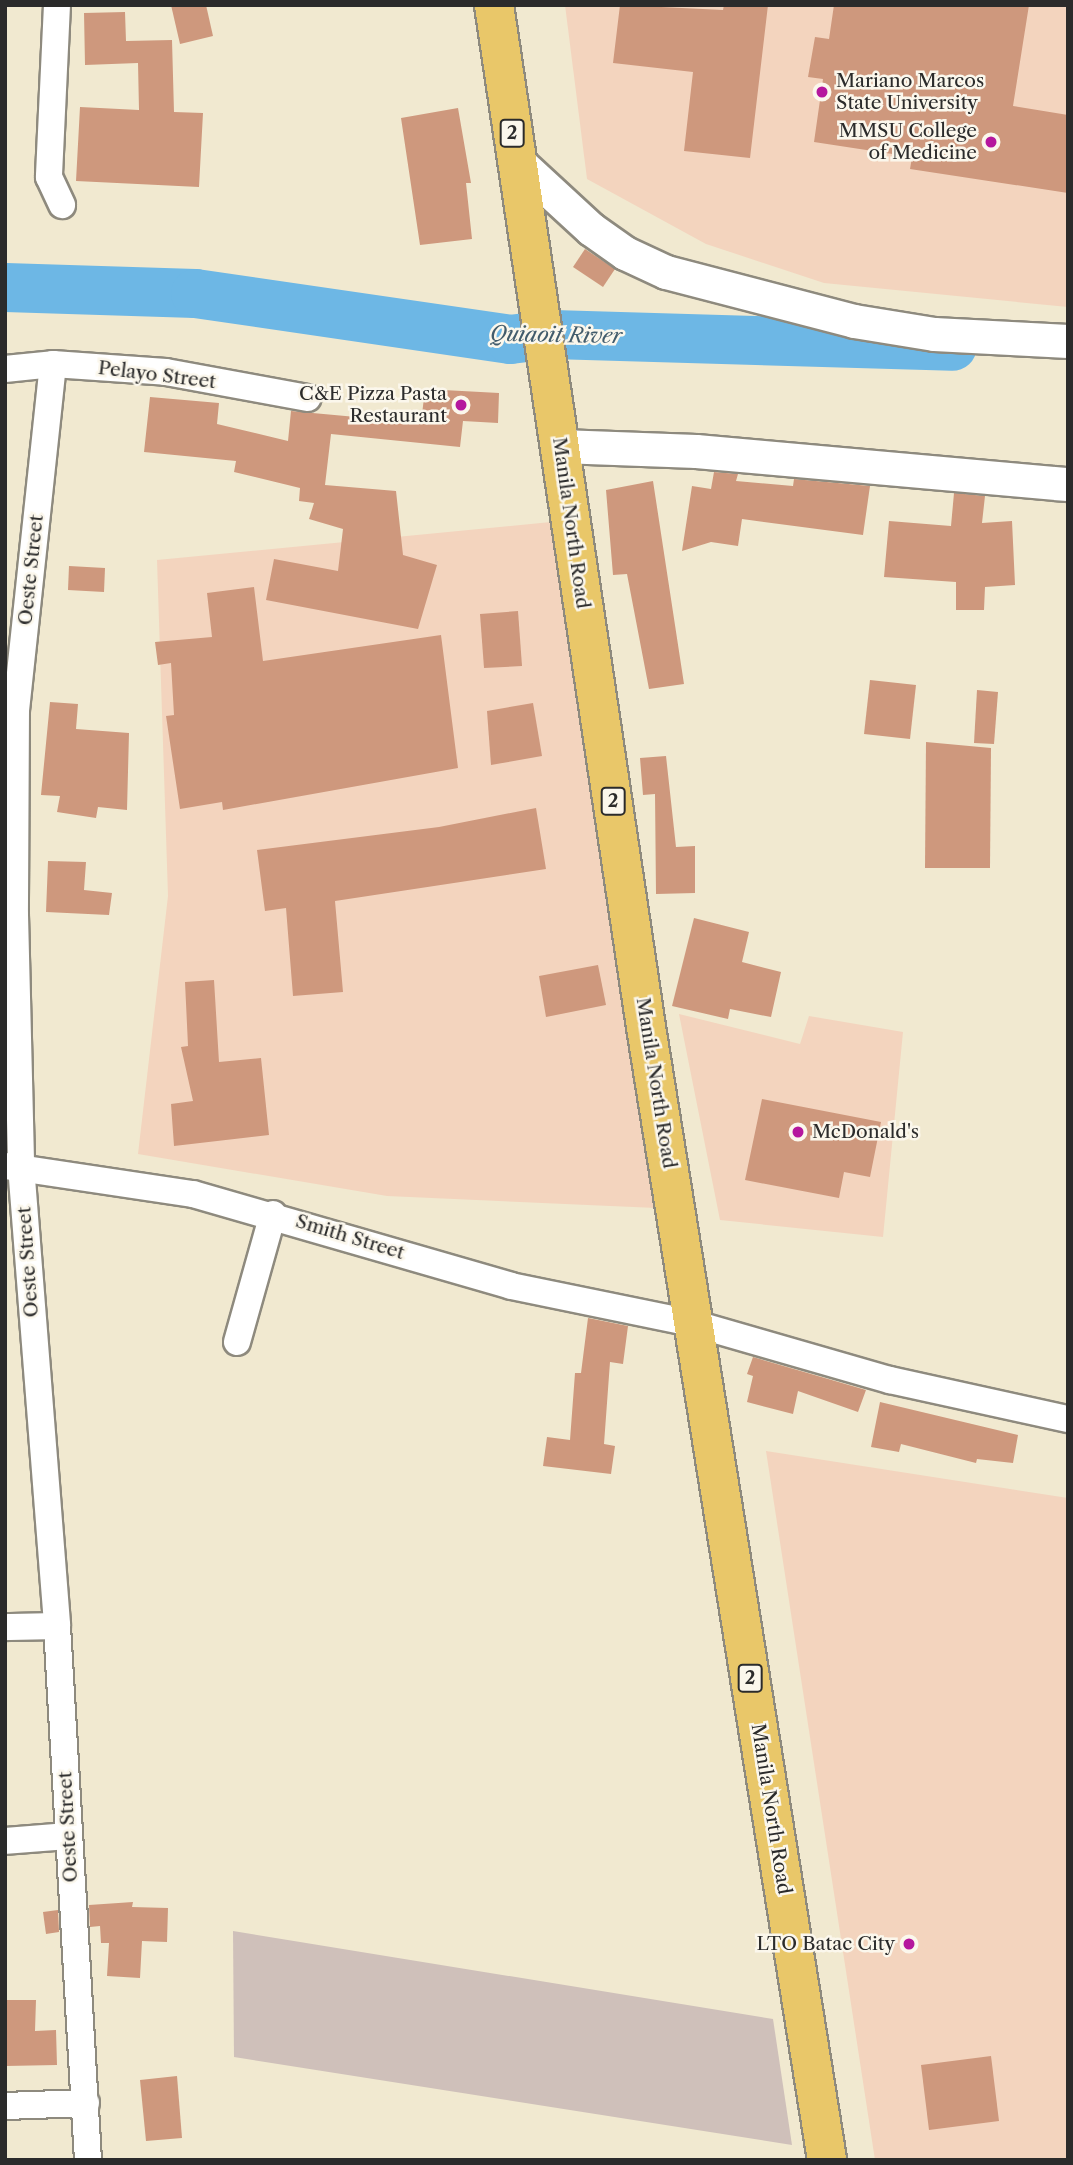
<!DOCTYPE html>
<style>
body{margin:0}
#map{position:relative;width:1073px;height:2165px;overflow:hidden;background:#f1e9d0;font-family:"Libre Caslon Text",serif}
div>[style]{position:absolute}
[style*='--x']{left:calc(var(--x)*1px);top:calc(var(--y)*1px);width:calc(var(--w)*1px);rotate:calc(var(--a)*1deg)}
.built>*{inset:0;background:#f3d4be}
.industrial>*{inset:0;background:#cfc0ba}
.river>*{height:49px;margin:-24.5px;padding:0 24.5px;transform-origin:24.5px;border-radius:24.5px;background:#6db7e5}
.building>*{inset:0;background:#ce987d}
.roads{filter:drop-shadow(2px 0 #8e8a7e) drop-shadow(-2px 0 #8e8a7e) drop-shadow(0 2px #8e8a7e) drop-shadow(0 -2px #8e8a7e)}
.minor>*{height:26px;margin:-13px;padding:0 13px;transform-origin:13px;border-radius:13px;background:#fff}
.tertiary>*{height:33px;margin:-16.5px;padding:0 16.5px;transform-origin:16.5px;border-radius:16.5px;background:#fff}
.trunk>*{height:38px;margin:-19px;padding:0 19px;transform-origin:19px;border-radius:19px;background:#e9c769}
.dots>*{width:19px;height:19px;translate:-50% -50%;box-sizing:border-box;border:4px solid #fbf7ec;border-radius:50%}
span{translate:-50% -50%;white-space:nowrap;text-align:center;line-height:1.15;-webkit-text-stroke:5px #fbf7ec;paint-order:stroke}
.shield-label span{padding:2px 5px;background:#fbf7ec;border:2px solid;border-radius:5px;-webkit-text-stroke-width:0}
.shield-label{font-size:18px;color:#2b2b2b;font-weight:700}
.poi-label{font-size:19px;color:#2b2b2b}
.left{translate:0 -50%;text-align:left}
.right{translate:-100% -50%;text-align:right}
.street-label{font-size:19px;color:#2b2b2b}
.water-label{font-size:21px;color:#425c6c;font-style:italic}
.frame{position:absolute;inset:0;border:7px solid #2b2b2b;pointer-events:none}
</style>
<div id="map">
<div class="built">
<div style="clip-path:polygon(565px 5px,1068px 5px,1068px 307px,824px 283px,706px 244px,587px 179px)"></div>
<div style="clip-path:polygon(551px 522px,656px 1208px,387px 1196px,138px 1154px,168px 896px,157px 560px)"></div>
<div style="clip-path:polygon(679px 1014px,800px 1044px,809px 1016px,903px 1032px,883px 1237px,720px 1220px)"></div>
<div style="clip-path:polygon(766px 1451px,1068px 1498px,1068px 2160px,875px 2160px)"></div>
</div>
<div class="industrial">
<div style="clip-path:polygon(233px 1931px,773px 2019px,792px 2145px,234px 2057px)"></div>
</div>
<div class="river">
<div style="--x:5;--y:287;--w:190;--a:1.8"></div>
<div style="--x:195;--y:293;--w:318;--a:8.3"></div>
<div style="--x:510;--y:339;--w:42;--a:-6.8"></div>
<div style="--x:552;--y:334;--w:400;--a:1.7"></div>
</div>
<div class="building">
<div style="clip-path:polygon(171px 5px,206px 5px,213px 36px,180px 44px)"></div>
<div style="clip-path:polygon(620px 5px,723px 10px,724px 5px,768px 5px,750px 158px,684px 151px,693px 72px,613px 63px)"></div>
<div style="clip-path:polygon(834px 5px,1029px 5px,1013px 106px,1068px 115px,1068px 193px,910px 169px,912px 157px,814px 142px,823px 79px,808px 77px,815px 37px,829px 39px)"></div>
<div style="clip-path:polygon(125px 12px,126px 41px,172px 40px,174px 112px,203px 113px,199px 187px,76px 181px,80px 107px,139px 110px,138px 63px,85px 65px,84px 13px)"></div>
<div style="clip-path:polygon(458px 108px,471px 183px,466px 183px,472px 239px,420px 245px,401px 118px)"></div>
<div style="clip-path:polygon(585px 249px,615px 269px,603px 287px,573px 267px)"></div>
<div style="clip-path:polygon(425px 389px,499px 393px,498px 423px,463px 421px,460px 447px,331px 434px,325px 485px,396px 491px,403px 555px,437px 565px,418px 629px,266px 600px,274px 559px,338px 571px,343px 529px,309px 519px,314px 503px,299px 501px,300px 488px,234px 472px,236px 461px,144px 452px,150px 397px,219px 403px,217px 424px,288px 441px,291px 411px,421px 423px)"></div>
<div style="clip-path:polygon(714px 472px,738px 474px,736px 481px,793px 486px,794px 479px,870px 486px,863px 535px,742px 519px,738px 546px,711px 542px,682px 551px,692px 486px,711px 489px)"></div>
<div style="clip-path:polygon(653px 481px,684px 684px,649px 689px,627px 574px,613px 575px,606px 490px)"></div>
<div style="clip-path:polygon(954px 493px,985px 496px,982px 523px,1012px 521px,1015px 585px,985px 587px,984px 610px,956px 610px,956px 582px,884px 577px,889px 521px,951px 526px)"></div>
<div style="clip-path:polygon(69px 566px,105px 568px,104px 592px,68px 590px)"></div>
<div style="clip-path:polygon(254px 587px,263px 661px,441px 635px,458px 768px,223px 810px,222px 802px,180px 809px,166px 716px,174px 715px,171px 663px,158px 665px,155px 642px,212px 637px,207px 593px)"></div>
<div style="clip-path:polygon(518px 611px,522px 666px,484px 668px,480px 614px)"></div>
<div style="clip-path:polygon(870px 680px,916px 685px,910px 739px,864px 734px)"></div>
<div style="clip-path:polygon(977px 690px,998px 692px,994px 744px,974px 743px)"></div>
<div style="clip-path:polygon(50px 702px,78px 704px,76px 729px,129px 733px,127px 810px,98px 807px,96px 818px,57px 812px,60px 796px,41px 795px)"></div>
<div style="clip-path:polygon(533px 703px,542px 756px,491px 765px,487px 711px)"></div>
<div style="clip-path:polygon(926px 742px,991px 748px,990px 868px,925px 868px)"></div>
<div style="clip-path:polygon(666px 756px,676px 847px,695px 846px,695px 893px,656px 894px,655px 794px,643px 795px,640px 758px)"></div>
<div style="clip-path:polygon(536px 808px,546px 869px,335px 901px,343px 992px,293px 996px,286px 908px,265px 911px,257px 850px,439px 827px)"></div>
<div style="clip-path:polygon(48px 861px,86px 862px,84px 890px,112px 893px,109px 915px,46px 912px)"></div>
<div style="clip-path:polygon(694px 918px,749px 932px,742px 962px,781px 972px,771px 1017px,730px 1009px,728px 1019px,672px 1006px)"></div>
<div style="clip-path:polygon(598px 965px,606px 1005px,546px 1017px,539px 976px)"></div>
<div style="clip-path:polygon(214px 980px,219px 1062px,261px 1058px,269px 1135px,174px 1146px,171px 1104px,193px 1101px,181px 1047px,188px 1046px,185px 982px)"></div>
<div style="clip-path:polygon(762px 1099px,881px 1122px,870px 1177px,844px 1172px,839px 1198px,745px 1180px)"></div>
<div style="clip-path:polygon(588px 1318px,628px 1326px,623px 1364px,610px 1362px,604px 1444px,615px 1446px,611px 1474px,543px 1466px,547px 1437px,570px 1440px,575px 1373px,581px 1373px)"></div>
<div style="clip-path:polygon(753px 1357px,866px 1390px,858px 1412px,798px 1391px,793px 1414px,747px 1402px,753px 1376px,747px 1374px)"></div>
<div style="clip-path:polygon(880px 1402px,1018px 1435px,1013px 1463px,977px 1459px,976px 1463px,901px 1444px,899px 1452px,871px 1447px)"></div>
<div style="clip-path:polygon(133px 1902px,132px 1907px,168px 1908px,167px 1942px,142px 1941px,140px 1978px,107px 1976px,109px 1943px,101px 1943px,100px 1926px,90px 1927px,89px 1905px)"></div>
<div style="clip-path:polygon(58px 1910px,59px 1932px,46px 1934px,43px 1912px)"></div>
<div style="clip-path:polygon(5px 2000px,36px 2000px,35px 2031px,56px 2030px,57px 2065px,5px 2066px)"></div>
<div style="clip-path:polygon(991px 2056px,999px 2121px,929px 2130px,921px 2065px)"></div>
<div style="clip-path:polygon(177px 2076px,182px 2138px,146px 2141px,140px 2080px)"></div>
</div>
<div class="roads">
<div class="minor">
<div style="--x:57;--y:5;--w:172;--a:92.7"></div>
<div style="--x:49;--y:177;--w:31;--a:65"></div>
<div style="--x:53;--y:364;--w:347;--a:96.1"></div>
<div style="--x:16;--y:709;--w:206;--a:90.3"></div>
<div style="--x:15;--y:915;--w:251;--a:88.6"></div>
<div style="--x:21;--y:1166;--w:461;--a:85.5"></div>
<div style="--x:57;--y:1626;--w:535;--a:86.68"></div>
<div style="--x:5;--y:369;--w:48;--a:-5.9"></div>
<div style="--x:53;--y:364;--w:113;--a:4"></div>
<div style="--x:166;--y:372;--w:144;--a:10.4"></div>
<div style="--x:5;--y:1166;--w:190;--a:8.5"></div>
<div style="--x:193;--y:1194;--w:331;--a:16.1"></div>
<div style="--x:511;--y:1286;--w:185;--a:11.6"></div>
<div style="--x:692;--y:1323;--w:206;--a:16.1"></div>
<div style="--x:890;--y:1380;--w:182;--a:12.4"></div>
<div style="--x:237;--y:1342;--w:133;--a:-74.3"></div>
<div style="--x:5;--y:1627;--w:52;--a:-1.1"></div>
<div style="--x:5;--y:1841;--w:63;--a:-4.5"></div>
<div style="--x:5;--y:2106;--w:81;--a:-2.1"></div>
</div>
<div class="tertiary">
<div style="--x:516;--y:160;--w:102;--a:42.6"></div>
<div style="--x:591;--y:229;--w:42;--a:35.2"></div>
<div style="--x:625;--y:253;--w:45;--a:24.9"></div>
<div style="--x:666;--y:272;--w:194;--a:14.6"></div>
<div style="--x:854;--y:321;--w:81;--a:9.2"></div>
<div style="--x:934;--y:334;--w:134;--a:3"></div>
<div style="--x:560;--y:446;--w:136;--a:2.1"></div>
<div style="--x:696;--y:451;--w:373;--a:5.1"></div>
</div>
<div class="trunk">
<div style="--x:494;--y:5;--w:1033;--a:81.54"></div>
<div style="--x:646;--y:1027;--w:1147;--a:80.92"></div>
</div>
</div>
<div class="dots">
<div style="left:822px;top:92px;background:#b5179e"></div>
<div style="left:991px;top:142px;background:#b5179e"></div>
<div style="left:461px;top:405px;background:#b5179e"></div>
<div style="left:798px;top:1132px;background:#b5179e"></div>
<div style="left:909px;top:1944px;background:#b5179e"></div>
</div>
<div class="shield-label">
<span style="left:512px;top:133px">2</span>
<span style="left:613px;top:801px">2</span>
<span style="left:750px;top:1678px">2</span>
</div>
<div class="poi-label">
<span class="left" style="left:836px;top:92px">Mariano Marcos<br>State University</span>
<span class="right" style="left:977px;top:142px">MMSU College<br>of Medicine</span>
<span class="right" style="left:447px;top:405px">C&amp;E Pizza Pasta<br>Restaurant</span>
<span class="left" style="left:812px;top:1132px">McDonald's</span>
<span class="right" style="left:895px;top:1944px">LTO Batac City</span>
</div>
<div class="street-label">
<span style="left:157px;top:375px;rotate:7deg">Pelayo Street</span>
<span style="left:571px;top:523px;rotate:82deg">Manila North Road</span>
<span style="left:31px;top:570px;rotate:-84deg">Oeste Street</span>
<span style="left:656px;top:1083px;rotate:81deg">Manila North Road</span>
<span style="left:350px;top:1237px;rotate:17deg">Smith Street</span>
<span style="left:28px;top:1262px;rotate:-94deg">Oeste Street</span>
<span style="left:771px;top:1809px;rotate:81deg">Manila North Road</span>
<span style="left:68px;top:1827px;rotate:-93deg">Oeste Street</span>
</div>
<div class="water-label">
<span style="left:556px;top:335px;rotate:1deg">Quiaoit River</span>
</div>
<div class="frame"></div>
</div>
